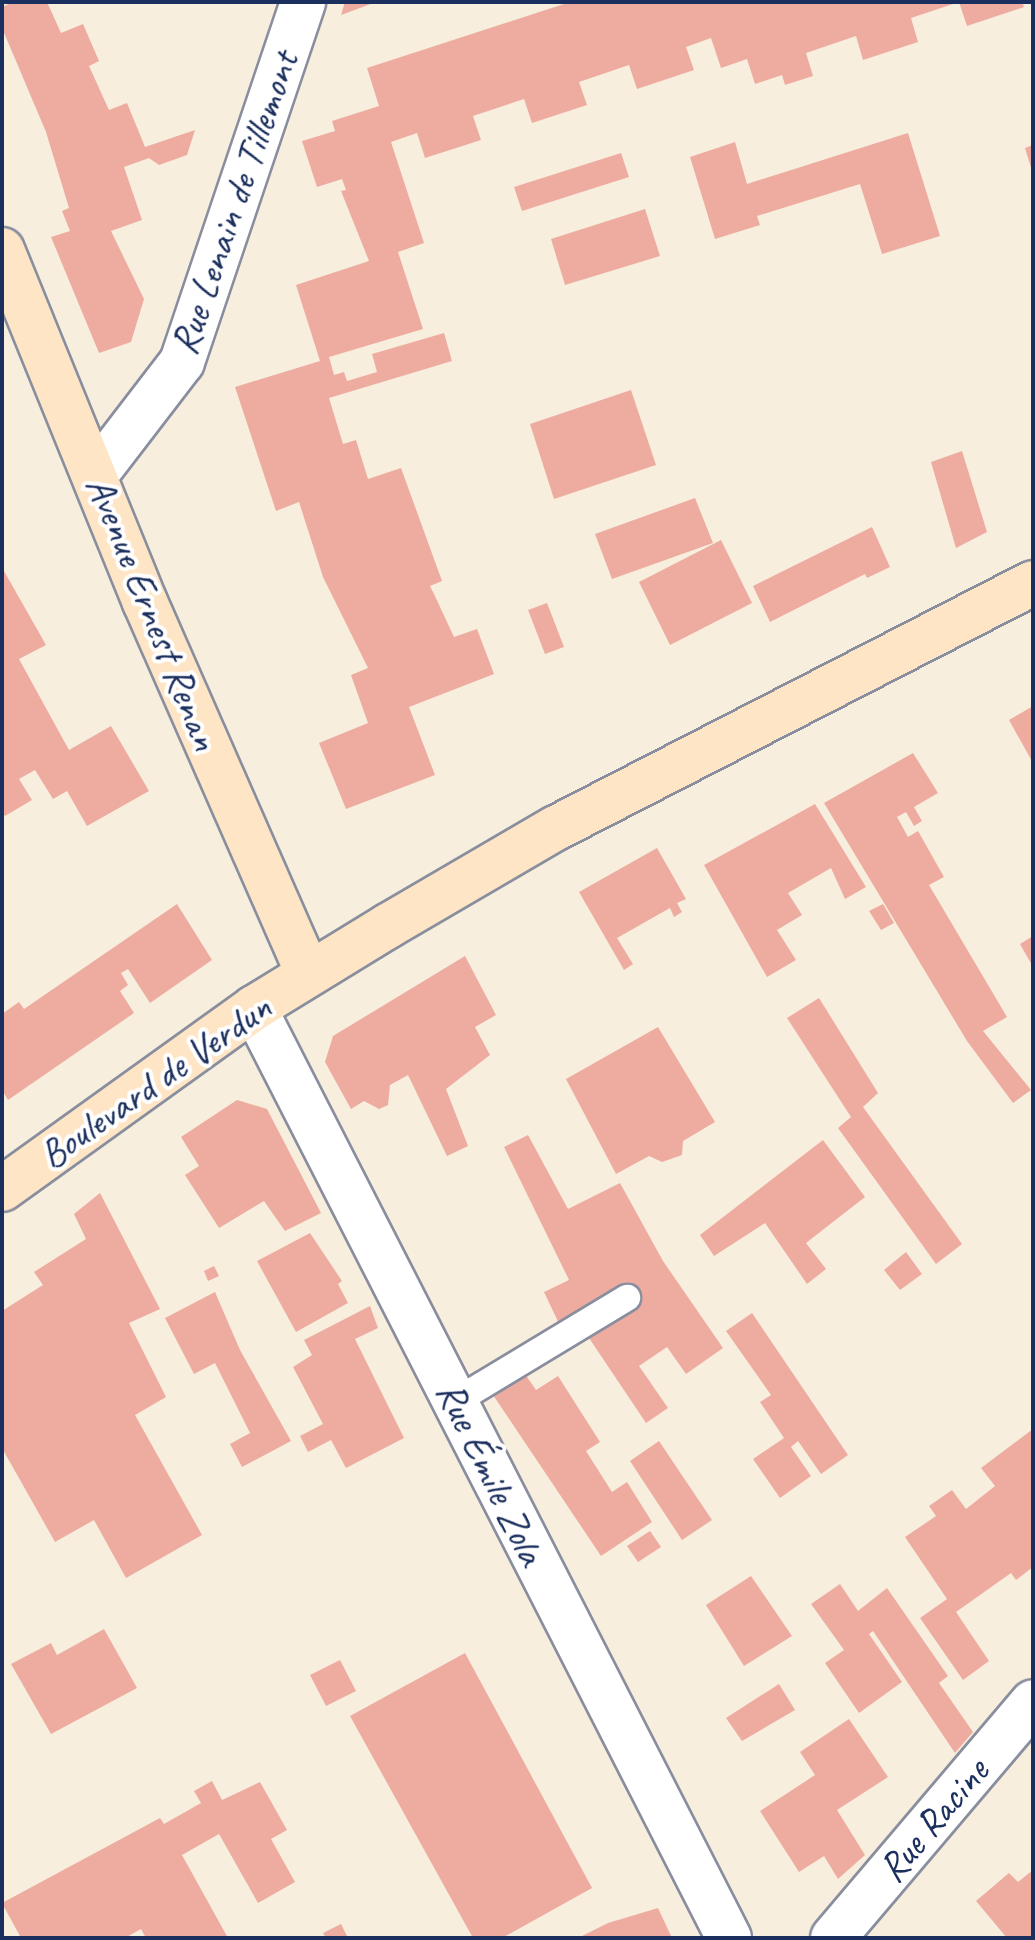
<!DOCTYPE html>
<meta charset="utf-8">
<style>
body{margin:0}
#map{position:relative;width:1035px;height:1940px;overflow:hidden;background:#f7eede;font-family:Caveat,sans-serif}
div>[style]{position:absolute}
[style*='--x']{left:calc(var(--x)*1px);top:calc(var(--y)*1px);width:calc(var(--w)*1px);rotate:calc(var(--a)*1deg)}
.building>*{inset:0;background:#eeaca0}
.roads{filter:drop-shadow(2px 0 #898e9e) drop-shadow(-2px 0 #898e9e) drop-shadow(0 2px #898e9e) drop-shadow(0 -2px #898e9e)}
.lane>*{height:26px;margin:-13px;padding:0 13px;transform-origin:13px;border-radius:13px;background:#fff}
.street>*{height:44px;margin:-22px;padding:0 22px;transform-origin:22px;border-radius:22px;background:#fff}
.secondary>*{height:44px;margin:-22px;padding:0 22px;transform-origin:22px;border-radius:22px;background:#fee5c5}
span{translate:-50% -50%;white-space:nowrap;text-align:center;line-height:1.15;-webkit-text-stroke:8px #fff;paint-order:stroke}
.street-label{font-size:40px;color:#1b2f5e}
.frame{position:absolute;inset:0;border:4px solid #1b2f5e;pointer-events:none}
</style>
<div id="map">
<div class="building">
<div style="clip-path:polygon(13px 2px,47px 2px,61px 33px,83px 24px,99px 61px,89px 66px,109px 110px,127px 103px,145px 147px,195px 130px,187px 155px,159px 165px,149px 158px,124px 167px,142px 220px,111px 231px,144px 299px,131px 342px,99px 353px,51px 237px,70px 231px,62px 211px,69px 208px,46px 132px,2px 28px,2px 7px)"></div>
<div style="clip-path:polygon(345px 2px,376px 2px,341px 15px)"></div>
<div style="clip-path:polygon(570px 2px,1022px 2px,1024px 7px,967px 26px,959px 2px,911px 18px,918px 42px,863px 60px,856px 36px,806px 53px,813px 76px,785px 85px,782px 75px,755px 84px,747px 59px,721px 68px,711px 38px,686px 47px,694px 70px,637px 89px,629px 65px,579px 82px,587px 105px,532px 123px,524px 99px,473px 116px,481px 140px,425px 158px,417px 133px,391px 142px,424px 243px,398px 252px,423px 329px,329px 357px,334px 375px,344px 372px,347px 381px,377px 372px,372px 354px,444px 333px,452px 361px,329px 398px,343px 444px,356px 440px,368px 479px,401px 468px,442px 581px,430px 586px,434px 594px,454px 637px,477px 629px,494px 674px,409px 707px,435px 775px,346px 809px,319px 743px,368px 723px,351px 675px,368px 668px,323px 577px,299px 502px,276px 511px,235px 387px,320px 361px,296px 285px,369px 261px,341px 191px,346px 190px,342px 179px,317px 187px,302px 141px,335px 131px,332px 121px,379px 106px,367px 68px)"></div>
<div style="clip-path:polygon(908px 133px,940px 236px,882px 254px,860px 184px,757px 216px,760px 225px,715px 239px,690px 157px,735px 142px,747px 184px)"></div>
<div style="clip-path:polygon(1033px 145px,1033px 171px,1032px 171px,1025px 148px)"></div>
<div style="clip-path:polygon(621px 153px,629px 177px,522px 211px,514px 187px)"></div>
<div style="clip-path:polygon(645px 209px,660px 256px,565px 285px,551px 239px)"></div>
<div style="clip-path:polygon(631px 390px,656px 465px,554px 499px,530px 424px)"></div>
<div style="clip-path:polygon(962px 451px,987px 532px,956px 548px,931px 462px)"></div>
<div style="clip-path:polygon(695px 498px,713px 543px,612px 579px,595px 534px)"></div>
<div style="clip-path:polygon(872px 527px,890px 567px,867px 578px,865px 574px,770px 622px,753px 586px)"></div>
<div style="clip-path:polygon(721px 540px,752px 603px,670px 645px,639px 582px)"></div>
<div style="clip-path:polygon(4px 571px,46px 645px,19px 659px,69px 750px,111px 726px,149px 791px,87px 826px,67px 791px,53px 799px,35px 770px,19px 779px,32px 800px,5px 816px,2px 812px)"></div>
<div style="clip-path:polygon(547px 603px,564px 647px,545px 654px,528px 610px)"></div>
<div style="clip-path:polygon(1033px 706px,1033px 763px,1009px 720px)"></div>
<div style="clip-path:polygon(913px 753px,938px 793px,914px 807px,922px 821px,914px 826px,906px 812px,897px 817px,908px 837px,918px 831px,944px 877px,929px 885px,1007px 1017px,983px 1031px,1031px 1090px,1013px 1103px,967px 1041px,824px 803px)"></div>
<div style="clip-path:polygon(815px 804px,866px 887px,845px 899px,831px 868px,788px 893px,802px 915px,777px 930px,796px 960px,767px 977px,704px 865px)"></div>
<div style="clip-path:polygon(657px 848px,686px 899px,677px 903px,682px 912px,674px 917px,670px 908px,617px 938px,633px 964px,624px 970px,579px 892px)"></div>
<div style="clip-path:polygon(177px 904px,212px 960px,150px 1003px,128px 969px,121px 973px,128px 985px,120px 991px,134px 1013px,8px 1100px,2px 1090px,2px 1014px,19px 1002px,24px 1009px)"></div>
<div style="clip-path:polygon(883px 904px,894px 923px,881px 930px,869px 911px)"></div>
<div style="clip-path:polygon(1033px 936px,1033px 967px,1020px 944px)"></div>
<div style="clip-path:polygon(465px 956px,496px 1015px,475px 1027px,490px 1055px,446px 1089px,468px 1146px,447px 1156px,408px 1075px,390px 1085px,388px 1105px,379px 1109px,364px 1101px,351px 1109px,325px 1062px,333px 1036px)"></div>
<div style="clip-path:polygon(819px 998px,878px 1093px,863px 1107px,962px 1244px,936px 1264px,838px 1128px,851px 1117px,787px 1018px)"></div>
<div style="clip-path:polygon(658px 1027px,715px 1122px,683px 1141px,682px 1155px,662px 1162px,649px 1156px,616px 1174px,566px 1079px)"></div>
<div style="clip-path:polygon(237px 1100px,267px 1109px,321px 1213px,285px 1231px,264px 1201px,219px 1228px,185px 1175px,199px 1166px,181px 1137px)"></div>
<div style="clip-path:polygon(528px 1135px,568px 1209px,620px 1183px,663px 1261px,723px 1348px,686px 1374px,667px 1347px,639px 1366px,668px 1408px,646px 1423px,587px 1335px,562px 1330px,544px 1292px,569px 1280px,504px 1147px)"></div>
<div style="clip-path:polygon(823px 1140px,865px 1197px,806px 1243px,826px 1269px,807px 1284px,765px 1223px,714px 1256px,700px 1235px)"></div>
<div style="clip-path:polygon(100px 1193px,160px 1309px,129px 1323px,166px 1397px,135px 1415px,202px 1535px,126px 1578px,94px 1520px,55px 1542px,2px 1448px,2px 1311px,43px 1285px,34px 1272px,86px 1239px,74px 1214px)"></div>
<div style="clip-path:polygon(310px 1233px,342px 1281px,338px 1284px,348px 1303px,296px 1332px,257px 1261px)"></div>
<div style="clip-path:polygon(906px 1252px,922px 1274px,900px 1290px,884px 1270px)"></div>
<div style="clip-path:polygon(214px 1266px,219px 1276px,208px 1281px,204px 1271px)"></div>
<div style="clip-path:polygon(215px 1292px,240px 1350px,291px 1441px,242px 1467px,230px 1444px,250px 1433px,215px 1363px,194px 1374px,165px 1318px)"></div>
<div style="clip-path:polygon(370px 1306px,378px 1328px,355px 1339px,404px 1438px,346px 1468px,331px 1440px,308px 1452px,300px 1436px,323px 1424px,293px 1367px,312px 1355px,304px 1340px)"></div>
<div style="clip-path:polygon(752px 1313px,848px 1455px,821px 1474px,798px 1441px,791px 1447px,811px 1476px,780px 1498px,753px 1459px,784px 1438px,760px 1402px,771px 1395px,726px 1331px)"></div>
<div style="clip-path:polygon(523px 1371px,536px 1390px,558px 1376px,600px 1442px,586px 1451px,612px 1492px,627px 1482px,652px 1522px,601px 1556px,491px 1392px)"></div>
<div style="clip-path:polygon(1033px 1429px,1033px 1567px,1016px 1580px,1011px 1573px,956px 1612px,989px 1661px,963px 1680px,920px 1618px,947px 1599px,905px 1537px,936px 1516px,929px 1506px,952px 1490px,966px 1509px,995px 1486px,981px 1468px)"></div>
<div style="clip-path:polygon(659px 1441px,712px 1520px,682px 1540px,630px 1461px)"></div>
<div style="clip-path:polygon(650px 1531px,661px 1547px,638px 1562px,627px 1546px)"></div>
<div style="clip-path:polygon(751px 1576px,792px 1636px,744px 1666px,706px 1605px)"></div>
<div style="clip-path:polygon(840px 1584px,858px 1611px,887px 1588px,948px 1676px,939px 1683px,973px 1732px,955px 1753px,873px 1631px,869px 1634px,902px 1682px,859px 1713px,825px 1663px,844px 1650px,811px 1604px)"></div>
<div style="clip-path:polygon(104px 1629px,137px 1688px,51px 1734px,11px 1664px,51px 1643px,57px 1655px)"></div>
<div style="clip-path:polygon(465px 1653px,592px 1888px,502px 1938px,473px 1938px,350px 1716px)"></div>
<div style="clip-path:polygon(340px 1660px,356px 1691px,326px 1706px,310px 1675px)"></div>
<div style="clip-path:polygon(779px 1684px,795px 1710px,742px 1741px,726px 1718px)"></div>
<div style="clip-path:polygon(849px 1719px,888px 1777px,837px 1810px,865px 1855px,838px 1879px,824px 1856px,799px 1872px,760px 1811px,815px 1775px,800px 1752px)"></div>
<div style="clip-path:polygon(212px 1781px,222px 1800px,260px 1782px,287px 1830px,271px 1839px,295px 1882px,258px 1903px,219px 1834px,182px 1855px,228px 1938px,146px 1938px,141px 1929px,125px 1938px,21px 1938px,2px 1903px,160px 1818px,164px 1824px,201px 1803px,194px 1791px)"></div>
<div style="clip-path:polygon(1033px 1870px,1033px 1938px,1007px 1938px,976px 1901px,1009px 1873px,1018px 1882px)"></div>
<div style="clip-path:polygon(658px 1908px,672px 1938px,578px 1938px,608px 1923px)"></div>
<div style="clip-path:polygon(341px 1924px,348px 1938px,326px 1938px,323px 1933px)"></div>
</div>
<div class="roads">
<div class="lane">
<div style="--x:456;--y:1401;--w:200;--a:-31.1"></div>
</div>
<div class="street">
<div style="--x:96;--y:474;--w:141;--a:-52.5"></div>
<div style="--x:182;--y:362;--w:380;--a:-71.4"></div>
<div style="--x:254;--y:1008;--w:1044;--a:62.94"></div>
<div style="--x:833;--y:1938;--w:309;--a:-49.7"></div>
</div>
<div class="secondary">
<div style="--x:2;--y:250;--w:380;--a:67.9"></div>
<div style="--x:145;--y:602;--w:406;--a:66.3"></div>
<div style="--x:2;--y:1189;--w:310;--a:-35.7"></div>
<div style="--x:254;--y:1008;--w:157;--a:-31.5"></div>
<div style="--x:388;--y:926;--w:194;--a:-30.3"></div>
<div style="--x:556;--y:828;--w:536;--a:-27.19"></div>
</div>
</div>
<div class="street-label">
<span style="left:234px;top:203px;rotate:-71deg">Rue Lenain de Tillemont</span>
<span style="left:153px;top:613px;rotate:68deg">Avenue Ernest Renan</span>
<span style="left:155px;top:1081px;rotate:-35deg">Boulevard de Verdun</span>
<span style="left:491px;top:1473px;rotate:64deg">Rue Émile Zola</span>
<span style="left:933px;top:1820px;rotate:-50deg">Rue Racine</span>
</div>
<div class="frame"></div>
</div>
